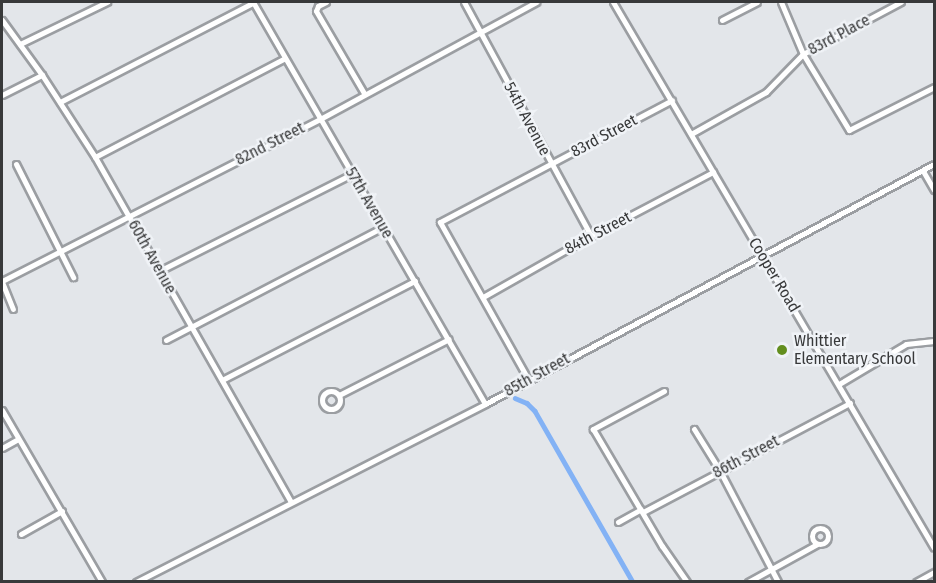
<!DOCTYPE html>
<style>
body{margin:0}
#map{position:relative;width:936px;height:583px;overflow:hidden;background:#e3e6ea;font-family:"Fira Sans Condensed",sans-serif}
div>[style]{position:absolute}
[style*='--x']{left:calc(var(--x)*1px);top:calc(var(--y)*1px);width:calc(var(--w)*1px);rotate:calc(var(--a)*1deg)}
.canal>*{height:4.5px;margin:-2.25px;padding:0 2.25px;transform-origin:2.25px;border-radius:2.25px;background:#83b2f5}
.roads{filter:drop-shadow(2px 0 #9b9ea2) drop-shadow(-2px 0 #9b9ea2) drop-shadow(0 2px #9b9ea2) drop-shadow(0 -2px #9b9ea2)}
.minor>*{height:5px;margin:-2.5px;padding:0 2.5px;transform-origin:2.5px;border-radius:2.5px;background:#fff}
.minor>.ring{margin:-2.5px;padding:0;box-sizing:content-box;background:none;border:5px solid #fff;border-radius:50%}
.dots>*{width:16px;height:16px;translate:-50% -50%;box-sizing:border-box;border:3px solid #f0f3f7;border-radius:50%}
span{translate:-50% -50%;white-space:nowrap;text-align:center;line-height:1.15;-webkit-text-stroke:5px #f0f3f7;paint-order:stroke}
.street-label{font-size:16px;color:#38393a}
.poi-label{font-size:16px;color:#38393a}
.left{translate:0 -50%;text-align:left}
.frame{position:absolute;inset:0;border:3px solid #38393a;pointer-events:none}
</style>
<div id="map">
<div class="canal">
<div style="--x:515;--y:398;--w:13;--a:23"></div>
<div style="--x:527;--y:403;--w:11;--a:45"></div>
<div style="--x:535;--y:411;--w:197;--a:60.2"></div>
</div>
<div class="roads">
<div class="minor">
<div style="--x:253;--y:2;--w:464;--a:60"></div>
<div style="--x:326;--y:2;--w:9;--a:153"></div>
<div style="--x:318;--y:6;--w:5;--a:112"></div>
<div style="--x:316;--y:11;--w:95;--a:59.7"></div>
<div style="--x:464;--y:2;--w:266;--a:61.5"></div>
<div style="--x:613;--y:2;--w:633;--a:59.55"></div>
<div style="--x:781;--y:2;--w:56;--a:67.1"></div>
<div style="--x:803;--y:54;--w:89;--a:58.8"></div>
<div style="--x:849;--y:130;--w:95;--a:-26.8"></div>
<div style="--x:2;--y:20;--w:68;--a:54"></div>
<div style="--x:42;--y:75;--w:98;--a:57.1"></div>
<div style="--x:95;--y:157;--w:397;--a:60.4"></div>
<div style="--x:722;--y:20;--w:39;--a:-27"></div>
<div style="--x:20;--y:44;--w:97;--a:-25.8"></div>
<div style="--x:2;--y:95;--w:45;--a:-26.6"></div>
<div style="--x:60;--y:102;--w:217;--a:-27.2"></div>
<div style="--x:691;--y:134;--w:86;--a:-29.2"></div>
<div style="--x:766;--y:92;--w:53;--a:-45.8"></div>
<div style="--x:803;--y:54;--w:111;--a:-28"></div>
<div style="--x:95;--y:157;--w:214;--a:-27.5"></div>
<div style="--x:16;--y:164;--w:127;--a:63.2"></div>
<div style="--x:923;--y:171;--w:22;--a:60"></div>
<div style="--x:159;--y:271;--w:216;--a:-26.7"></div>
<div style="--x:2;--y:281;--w:357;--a:-27"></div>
<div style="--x:320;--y:119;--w:246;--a:-28.4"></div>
<div style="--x:2;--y:282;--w:29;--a:68"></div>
<div style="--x:483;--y:297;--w:124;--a:-29.5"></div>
<div style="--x:591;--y:236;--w:138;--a:-27.7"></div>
<div style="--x:166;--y:340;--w:245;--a:-27.5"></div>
<div style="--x:528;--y:379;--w:180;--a:-119.3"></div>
<div style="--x:440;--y:222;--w:262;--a:-27.7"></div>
<div style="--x:222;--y:380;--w:217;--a:-27.2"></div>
<div style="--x:839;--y:384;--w:78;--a:-30.8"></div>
<div style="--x:906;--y:344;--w:28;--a:-6"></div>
<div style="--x:664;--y:391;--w:81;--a:151.8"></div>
<div style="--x:593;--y:429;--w:136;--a:59.5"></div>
<div style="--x:662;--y:546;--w:44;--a:55.2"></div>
<div class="ring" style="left:322px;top:391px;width:13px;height:13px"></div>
<div style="--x:339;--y:395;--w:123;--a:-27"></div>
<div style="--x:2;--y:410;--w:199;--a:59.8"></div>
<div style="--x:694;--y:429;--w:49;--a:58.2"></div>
<div style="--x:720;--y:471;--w:125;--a:62.4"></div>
<div style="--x:2;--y:448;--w:18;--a:-29"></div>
<div style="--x:643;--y:512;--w:234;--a:-27.8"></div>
<div style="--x:618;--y:522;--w:26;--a:-29"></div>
<div class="ring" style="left:812px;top:528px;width:11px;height:11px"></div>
<div style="--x:21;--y:534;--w:47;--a:-29.3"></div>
<div style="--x:136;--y:582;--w:392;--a:-27"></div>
<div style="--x:485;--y:404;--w:509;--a:-28.13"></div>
<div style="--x:748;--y:582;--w:79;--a:-28.8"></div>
<div style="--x:916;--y:582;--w:21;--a:-29"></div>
</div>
</div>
<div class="dots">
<div style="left:782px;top:350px;background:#638e1e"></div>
</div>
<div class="street-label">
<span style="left:839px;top:35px;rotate:-28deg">83rd Place</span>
<span style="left:527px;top:119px;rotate:62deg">54th Avenue</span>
<span style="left:604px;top:136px;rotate:-28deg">83rd Street</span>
<span style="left:270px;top:144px;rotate:-27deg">82nd Street</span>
<span style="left:369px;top:203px;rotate:60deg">57th Avenue</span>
<span style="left:598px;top:233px;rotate:-28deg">84th Street</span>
<span style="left:152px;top:257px;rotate:61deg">60th Avenue</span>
<span style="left:774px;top:275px;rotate:59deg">Cooper Road</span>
<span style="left:537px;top:375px;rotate:-29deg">85th Street</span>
<span style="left:746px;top:457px;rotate:-28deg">86th Street</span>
</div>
<div class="poi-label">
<span class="left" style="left:794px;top:350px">Whittier<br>Elementary School</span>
</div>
<div class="frame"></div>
</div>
